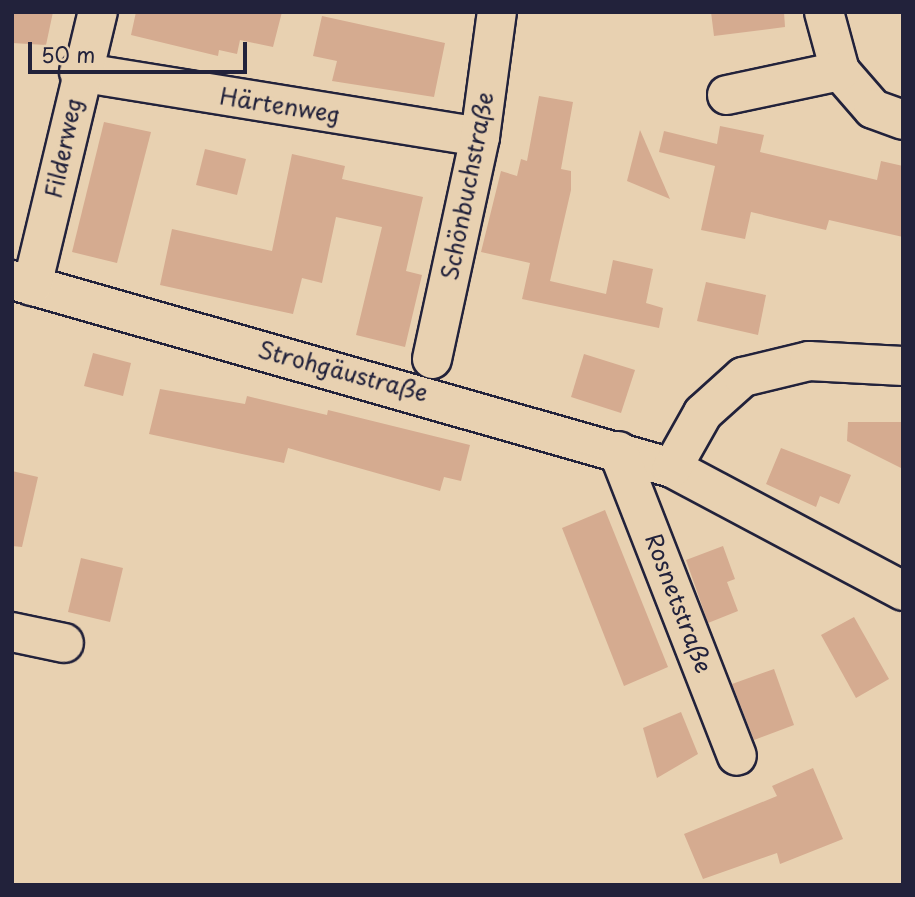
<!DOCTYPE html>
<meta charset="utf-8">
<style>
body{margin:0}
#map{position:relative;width:915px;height:897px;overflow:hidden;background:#e8d1b1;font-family:"Playpen Sans",sans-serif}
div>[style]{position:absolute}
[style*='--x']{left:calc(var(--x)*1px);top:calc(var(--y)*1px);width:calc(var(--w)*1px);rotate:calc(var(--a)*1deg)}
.building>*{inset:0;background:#d5ab90}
.roads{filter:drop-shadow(2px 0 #22223b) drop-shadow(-2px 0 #22223b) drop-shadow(0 2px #22223b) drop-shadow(0 -2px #22223b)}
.minor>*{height:38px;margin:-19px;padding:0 19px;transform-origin:19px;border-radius:19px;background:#e8d1b1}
span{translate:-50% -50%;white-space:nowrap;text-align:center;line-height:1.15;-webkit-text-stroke:5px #e8d1b1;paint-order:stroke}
.street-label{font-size:23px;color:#22223b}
.frame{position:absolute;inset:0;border:14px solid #22223b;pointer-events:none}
.scale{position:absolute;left:28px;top:42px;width:219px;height:32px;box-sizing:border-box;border:4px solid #22223b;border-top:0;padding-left:9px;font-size:21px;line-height:24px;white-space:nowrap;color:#22223b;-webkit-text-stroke:5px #e8d1b1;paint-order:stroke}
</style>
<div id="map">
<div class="building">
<div style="clip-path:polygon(12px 12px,53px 12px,46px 45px,12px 43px)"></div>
<div style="clip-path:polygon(136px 12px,282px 12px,273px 47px,240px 40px,237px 54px,219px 50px,218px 56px,131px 35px)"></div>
<div style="clip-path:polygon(711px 12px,784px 12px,785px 27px,714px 36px)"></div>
<div style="clip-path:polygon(322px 16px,445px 43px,434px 97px,332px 81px,337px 61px,313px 56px)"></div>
<div style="clip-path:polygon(539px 96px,573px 102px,561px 169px,571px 171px,571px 190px,550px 281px,606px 294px,613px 260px,653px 269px,646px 303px,663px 308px,659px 328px,522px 299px,530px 263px,481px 252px,501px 171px,517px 176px,521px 159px,527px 161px)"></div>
<div style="clip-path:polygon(104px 122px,151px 132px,117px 263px,72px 252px)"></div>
<div style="clip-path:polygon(720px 126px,764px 135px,760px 152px,877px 180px,881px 161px,903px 166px,903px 237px,829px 220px,826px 230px,751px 212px,745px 239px,701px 230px,715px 166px,659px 152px,664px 131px,717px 144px)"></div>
<div style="clip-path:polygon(640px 130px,670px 199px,627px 181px)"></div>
<div style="clip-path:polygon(205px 149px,246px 159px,237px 195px,196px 185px)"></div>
<div style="clip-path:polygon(292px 154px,345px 166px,342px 179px,423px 197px,406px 271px,422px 275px,405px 347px,356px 335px,382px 227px,336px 217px,322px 283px,302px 278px,293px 314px,160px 285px,172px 229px,272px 251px)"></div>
<div style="clip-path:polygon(706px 282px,766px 295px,758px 335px,697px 321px)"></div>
<div style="clip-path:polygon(93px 353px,131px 363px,123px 396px,84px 386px)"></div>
<div style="clip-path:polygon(584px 354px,635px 370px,621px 413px,571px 397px)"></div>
<div style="clip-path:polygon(160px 389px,245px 404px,247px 396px,327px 415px,328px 410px,470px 445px,461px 481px,444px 477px,440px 491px,288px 448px,284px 463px,149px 434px)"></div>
<div style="clip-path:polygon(848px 422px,903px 422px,903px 469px,847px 441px)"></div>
<div style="clip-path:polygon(781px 448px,851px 475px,839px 504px,820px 496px,816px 507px,766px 484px)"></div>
<div style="clip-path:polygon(12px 471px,38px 477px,22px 547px,12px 546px)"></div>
<div style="clip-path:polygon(605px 510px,668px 667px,624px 686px,562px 528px)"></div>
<div style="clip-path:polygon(723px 546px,735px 579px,727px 582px,738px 611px,708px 623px,686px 560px)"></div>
<div style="clip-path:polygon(81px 558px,123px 568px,110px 622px,68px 612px)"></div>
<div style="clip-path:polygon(854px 617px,889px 679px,856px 698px,821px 635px)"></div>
<div style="clip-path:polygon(774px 669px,794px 725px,754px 740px,732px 684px)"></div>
<div style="clip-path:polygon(681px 712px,698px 754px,657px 778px,643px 728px)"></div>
<div style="clip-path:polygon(813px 768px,843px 839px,780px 864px,777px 853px,703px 879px,684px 834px,777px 796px,772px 786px)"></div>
</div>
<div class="roads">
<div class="minor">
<div style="--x:824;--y:12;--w:61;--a:74.8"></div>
<div style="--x:840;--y:71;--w:50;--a:49"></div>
<div style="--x:873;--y:109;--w:32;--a:20"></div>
<div style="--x:79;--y:72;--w:406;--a:9.2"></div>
<div style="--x:727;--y:95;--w:116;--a:-12"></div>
<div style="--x:12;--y:280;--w:686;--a:15.9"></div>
<div style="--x:672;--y:468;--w:262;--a:28"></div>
<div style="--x:32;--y:286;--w:282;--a:-76.5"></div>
<div style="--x:432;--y:359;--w:227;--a:-77.8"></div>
<div style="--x:480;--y:137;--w:126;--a:-82.3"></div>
<div style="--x:618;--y:451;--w:327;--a:68.7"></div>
<div style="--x:672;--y:468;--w:63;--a:-60.6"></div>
<div style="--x:703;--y:413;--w:54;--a:-42"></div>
<div style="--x:743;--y:377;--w:68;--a:-13.6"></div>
<div style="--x:809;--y:361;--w:94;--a:3"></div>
<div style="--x:12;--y:632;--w:53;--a:11.9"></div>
</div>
</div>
<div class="street-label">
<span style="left:280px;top:105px;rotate:9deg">Härtenweg</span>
<span style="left:63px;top:148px;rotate:-78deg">Filderweg</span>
<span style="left:467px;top:186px;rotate:-79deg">Schönbuchstraße</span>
<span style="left:343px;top:371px;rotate:15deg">Strohgäustraße</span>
<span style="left:679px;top:603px;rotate:69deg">Rosnetstraße</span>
</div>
<div class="frame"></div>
<div class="scale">50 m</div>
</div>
